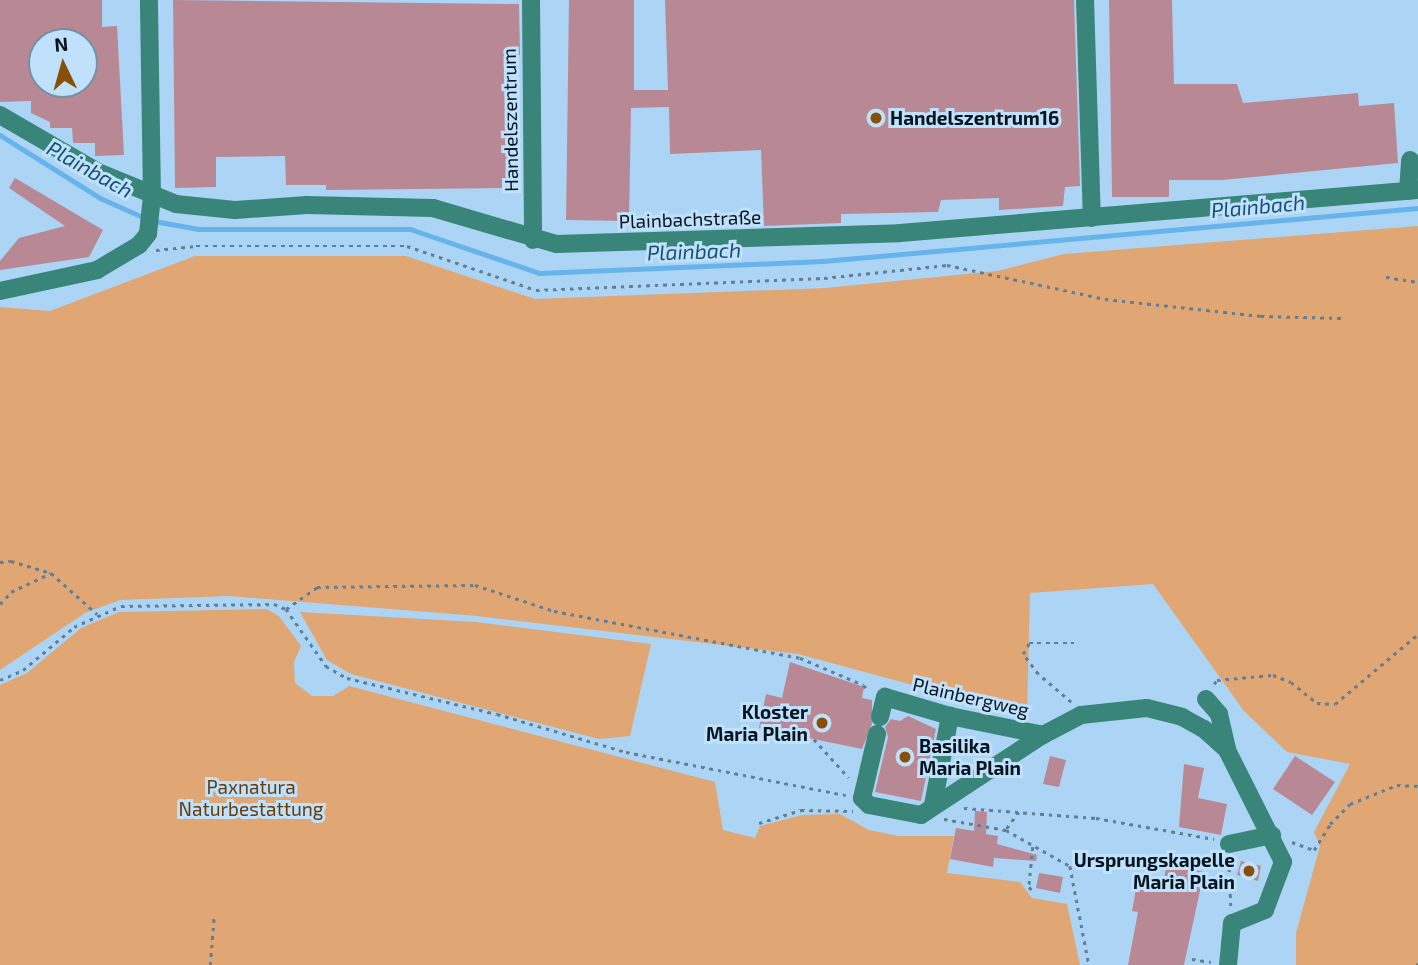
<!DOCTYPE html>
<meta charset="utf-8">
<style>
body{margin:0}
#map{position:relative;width:1418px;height:965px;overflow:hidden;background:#acd5f5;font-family:"Exo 2",sans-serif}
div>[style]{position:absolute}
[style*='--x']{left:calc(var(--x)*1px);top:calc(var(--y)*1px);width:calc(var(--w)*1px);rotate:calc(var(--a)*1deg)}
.green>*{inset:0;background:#e0a774}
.stream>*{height:5px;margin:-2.5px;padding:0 2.5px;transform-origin:2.5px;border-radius:2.5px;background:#67b3eb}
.building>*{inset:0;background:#b98895}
.path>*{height:2.5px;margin-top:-1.25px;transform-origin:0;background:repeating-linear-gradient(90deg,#617e95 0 3.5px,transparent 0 8.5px)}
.minor>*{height:18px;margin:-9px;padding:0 9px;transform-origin:9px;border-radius:9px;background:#39857a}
.dots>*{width:19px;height:19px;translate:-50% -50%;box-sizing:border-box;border:4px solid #c0e1fb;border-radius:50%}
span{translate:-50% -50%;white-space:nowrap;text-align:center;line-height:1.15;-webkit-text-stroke:6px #c0e1fb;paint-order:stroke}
.poi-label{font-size:19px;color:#05141f;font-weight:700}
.left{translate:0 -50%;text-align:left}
.right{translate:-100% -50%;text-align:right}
.street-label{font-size:19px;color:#05141f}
.park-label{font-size:19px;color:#663a09}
.water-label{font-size:21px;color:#165075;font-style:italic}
.north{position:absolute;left:28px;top:28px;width:70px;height:70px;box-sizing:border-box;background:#c0e1fb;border:2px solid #758fa3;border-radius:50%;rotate:355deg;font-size:19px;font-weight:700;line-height:28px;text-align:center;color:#05141f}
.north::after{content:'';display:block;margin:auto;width:24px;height:32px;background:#894e07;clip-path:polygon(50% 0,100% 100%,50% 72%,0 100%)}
</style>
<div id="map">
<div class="green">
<div style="clip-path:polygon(1418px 226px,1418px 965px,1296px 965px,1296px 933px,1320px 846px,1314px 832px,1350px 764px,1287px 752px,1244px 711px,1153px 584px,1030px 593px,1027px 716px,798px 654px,477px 616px,229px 596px,120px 600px,85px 613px,0 670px,0 307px,50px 311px,195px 256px,406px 256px,535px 299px,825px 288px,997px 271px,1064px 254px)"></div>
<div style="clip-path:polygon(267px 609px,279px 616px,301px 646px,294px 662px,295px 683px,312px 696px,333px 696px,349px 686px,715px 782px,723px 830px,755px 838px,760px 826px,802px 815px,840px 814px,869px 830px,898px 836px,954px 836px,947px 873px,1020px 882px,1032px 898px,1067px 904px,1080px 965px,0 965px,0 685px,27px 673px,81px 628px,119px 612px)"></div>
<div style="clip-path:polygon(300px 612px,476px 622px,651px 644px,630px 736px,599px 739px,351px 674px,327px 660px)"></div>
</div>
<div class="stream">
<div style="--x:0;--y:135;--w:118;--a:32.2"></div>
<div style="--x:100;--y:198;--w:49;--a:24"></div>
<div style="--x:154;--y:221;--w:45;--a:10.3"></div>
<div style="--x:198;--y:229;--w:212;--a:0"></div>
<div style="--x:410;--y:229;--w:136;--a:18.8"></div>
<div style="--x:539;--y:273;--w:284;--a:-2.4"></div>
<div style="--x:823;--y:261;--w:597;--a:-5.09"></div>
</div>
<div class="building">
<div style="clip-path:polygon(evenodd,0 0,102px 0,102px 27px,117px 26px,124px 155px,95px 156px,95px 143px,73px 143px,72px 128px,50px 128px,50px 122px,31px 113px,31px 101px,0 102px,0 0,42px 42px,84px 42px,84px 84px,42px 84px,42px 42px)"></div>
<div style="clip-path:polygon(173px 0,519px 4px,520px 55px,514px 55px,516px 188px,326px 190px,326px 185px,286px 185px,285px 156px,216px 157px,216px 187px,175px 188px)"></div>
<div style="clip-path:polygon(569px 0,634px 0,634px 90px,668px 90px,665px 0,1074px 0,1080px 186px,1065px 187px,1063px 206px,999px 210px,999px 198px,941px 200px,938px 212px,841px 214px,841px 223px,764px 226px,761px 150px,670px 154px,669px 107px,631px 108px,629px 221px,566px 220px)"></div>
<div style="clip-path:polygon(1109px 0,1172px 0,1174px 84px,1237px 84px,1243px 103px,1358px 93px,1359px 106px,1394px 103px,1398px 163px,1222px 180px,1169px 180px,1169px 197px,1112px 197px)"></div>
<div style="clip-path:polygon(15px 178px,103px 230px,89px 257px,0 270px,0 261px,19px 238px,65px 226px,9px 188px)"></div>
<div style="clip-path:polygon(790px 662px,864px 687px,862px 698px,872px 700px,872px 724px,862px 749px,759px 728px,766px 694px,782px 698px)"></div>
<div style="clip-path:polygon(908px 716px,936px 729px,921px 801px,875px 792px,888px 737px,885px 727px,891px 719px,900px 721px)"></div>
<div style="clip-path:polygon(1050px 756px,1066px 760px,1059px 787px,1043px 784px)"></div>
<div style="clip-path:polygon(1295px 756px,1335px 782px,1312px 815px,1273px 789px)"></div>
<div style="clip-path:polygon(1184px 764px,1204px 768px,1198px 798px,1227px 804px,1221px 835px,1179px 827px)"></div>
<div style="clip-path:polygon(975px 811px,987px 812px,986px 834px,998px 836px,997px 844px,1037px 855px,1036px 861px,994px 858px,993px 867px,950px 859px,956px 828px,974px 831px)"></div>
<div style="clip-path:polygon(1241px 861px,1261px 866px,1258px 881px,1237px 875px)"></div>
<div style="clip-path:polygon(1167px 864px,1204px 872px,1184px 965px,1128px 965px,1138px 912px,1132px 911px,1138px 878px,1163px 883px)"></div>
<div style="clip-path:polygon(1039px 873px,1063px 877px,1060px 893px,1036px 888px)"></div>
</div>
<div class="path">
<div style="--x:156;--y:250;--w:40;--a:-5.7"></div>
<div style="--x:196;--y:246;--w:211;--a:0"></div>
<div style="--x:407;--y:246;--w:136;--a:18.8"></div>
<div style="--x:536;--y:290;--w:288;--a:-2.4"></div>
<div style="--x:824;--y:278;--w:124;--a:-6"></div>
<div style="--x:947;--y:265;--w:162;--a:12.1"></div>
<div style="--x:1105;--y:299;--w:157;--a:6.2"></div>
<div style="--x:1261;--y:316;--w:83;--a:1.4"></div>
<div style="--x:1386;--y:277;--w:32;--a:9"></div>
<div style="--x:0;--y:562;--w:11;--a:-5"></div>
<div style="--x:11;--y:561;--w:42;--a:16.7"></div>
<div style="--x:51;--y:573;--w:62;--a:41.7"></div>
<div style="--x:0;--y:604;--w:16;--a:-47"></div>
<div style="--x:11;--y:592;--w:44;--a:-25.4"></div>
<div style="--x:286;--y:609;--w:38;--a:-35"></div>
<div style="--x:317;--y:587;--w:158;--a:-0.7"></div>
<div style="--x:475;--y:585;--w:83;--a:18.2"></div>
<div style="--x:554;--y:611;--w:250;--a:10.8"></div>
<div style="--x:800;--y:658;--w:69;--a:22.9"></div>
<div style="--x:864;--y:685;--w:8;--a:60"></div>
<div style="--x:0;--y:680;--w:25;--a:-23"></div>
<div style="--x:23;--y:670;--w:67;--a:-40.1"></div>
<div style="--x:74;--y:627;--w:51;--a:-24.1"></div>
<div style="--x:121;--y:606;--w:153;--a:-0.7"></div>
<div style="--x:274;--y:604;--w:13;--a:23"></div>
<div style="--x:286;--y:609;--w:70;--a:54.9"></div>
<div style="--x:326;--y:666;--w:24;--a:30"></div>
<div style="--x:347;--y:678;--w:154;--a:13.5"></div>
<div style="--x:497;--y:714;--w:134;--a:16.4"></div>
<div style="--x:626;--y:752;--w:224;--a:11.1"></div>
<div style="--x:1214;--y:684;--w:5;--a:-53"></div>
<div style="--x:1217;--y:680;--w:56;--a:-5.1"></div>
<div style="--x:1273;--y:675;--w:19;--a:21"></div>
<div style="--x:1291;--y:682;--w:33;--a:39"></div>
<div style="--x:1317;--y:703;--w:18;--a:3"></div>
<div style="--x:1335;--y:704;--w:109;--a:-40.1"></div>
<div style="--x:1071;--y:702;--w:43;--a:-139.7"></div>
<div style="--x:1038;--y:674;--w:25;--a:-127"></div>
<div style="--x:1023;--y:654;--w:13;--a:-61"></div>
<div style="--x:1029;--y:643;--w:45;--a:0"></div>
<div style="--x:814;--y:739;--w:52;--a:48.1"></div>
<div style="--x:964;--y:808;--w:132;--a:4.3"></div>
<div style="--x:1096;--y:818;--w:120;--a:10.1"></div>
<div style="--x:1019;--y:812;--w:22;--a:126"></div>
<div style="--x:1006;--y:830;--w:73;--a:29.4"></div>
<div style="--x:1070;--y:866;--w:101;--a:79.1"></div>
<div style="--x:944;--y:819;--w:63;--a:10.1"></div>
<div style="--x:759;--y:823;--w:44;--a:-17.2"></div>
<div style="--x:801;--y:810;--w:52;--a:1.1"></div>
<div style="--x:1292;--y:842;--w:23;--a:20"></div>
<div style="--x:1314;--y:850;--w:31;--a:-58"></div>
<div style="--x:1330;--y:824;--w:28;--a:-45"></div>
<div style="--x:1350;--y:804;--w:51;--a:-22"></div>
<div style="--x:1397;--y:785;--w:21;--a:3"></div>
<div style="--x:1033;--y:847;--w:40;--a:95.7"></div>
<div style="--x:1029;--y:887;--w:8;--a:45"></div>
<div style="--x:1229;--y:860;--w:46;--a:87.5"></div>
<div style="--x:1192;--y:959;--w:19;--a:9"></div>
<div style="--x:210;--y:965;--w:49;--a:-85.3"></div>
<div style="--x:1417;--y:965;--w:2;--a:-63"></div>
</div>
<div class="minor">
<div style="--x:531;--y:0;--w:240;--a:89.5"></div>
<div style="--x:1085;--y:0;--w:218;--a:88.2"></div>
<div style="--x:0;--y:115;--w:113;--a:30.2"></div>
<div style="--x:98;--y:172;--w:84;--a:22.3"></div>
<div style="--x:176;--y:204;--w:59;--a:5.8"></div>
<div style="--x:235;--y:210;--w:72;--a:-4"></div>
<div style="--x:307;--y:205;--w:126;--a:1.4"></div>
<div style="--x:433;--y:208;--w:128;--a:16.3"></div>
<div style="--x:556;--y:244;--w:344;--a:-1.8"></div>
<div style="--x:900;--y:233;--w:520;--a:-4.75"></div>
<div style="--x:1408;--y:191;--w:31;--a:-86"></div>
<div style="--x:0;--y:291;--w:99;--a:-12.2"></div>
<div style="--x:97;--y:270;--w:49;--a:-30.8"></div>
<div style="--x:139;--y:245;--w:14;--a:-51"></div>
<div style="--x:148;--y:234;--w:37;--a:-84"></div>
<div style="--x:152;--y:197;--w:197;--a:-90.9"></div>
<div style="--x:1206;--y:699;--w:20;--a:49"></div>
<div style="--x:1219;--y:714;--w:37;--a:77"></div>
<div style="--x:880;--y:717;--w:21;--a:-76"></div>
<div style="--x:885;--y:697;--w:68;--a:16.3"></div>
<div style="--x:950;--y:716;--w:95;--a:11.5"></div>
<div style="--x:877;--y:734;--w:66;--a:103.2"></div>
<div style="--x:862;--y:798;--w:10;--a:45"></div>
<div style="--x:869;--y:805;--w:53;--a:10.9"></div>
<div style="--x:921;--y:815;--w:146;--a:-33.3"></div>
<div style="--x:1043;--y:735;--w:43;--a:-27.8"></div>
<div style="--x:1081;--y:715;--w:66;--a:-6.1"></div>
<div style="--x:1147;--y:708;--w:36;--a:14"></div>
<div style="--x:1182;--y:717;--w:25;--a:29"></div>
<div style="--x:1204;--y:729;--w:31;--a:42"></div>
<div style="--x:1227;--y:750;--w:125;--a:63.4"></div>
<div style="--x:1283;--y:862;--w:51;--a:110.6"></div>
<div style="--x:1265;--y:910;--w:35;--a:158"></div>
<div style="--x:1232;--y:923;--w:42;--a:95.4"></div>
<div style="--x:933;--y:805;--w:91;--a:-79.2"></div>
<div style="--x:1229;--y:844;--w:44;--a:-11.8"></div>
</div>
<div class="dots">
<div style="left:876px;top:118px;background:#894e07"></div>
<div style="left:822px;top:723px;background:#894e07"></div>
<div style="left:905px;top:757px;background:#894e07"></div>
<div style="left:1249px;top:871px;background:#894e07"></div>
</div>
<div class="poi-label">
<span class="left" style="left:890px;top:118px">Handelszentrum16</span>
<span class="right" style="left:808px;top:723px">Kloster<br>Maria Plain</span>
<span class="left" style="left:919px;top:757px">Basilika<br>Maria Plain</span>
<span class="right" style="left:1235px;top:871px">Ursprungskapelle<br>Maria Plain</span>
</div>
<div class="street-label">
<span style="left:510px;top:120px;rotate:-91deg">Handelszentrum</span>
<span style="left:690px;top:219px;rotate:-2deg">Plainbachstraße</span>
<span style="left:971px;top:697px;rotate:13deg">Plainbergweg</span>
</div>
<div class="park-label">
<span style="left:251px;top:798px">Paxnatura<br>Naturbestattung</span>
</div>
<div class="water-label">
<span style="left:90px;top:169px;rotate:29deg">Plainbach</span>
<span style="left:1258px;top:206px;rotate:-5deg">Plainbach</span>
<span style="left:694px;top:251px;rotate:-2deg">Plainbach</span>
</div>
<div class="north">N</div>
</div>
